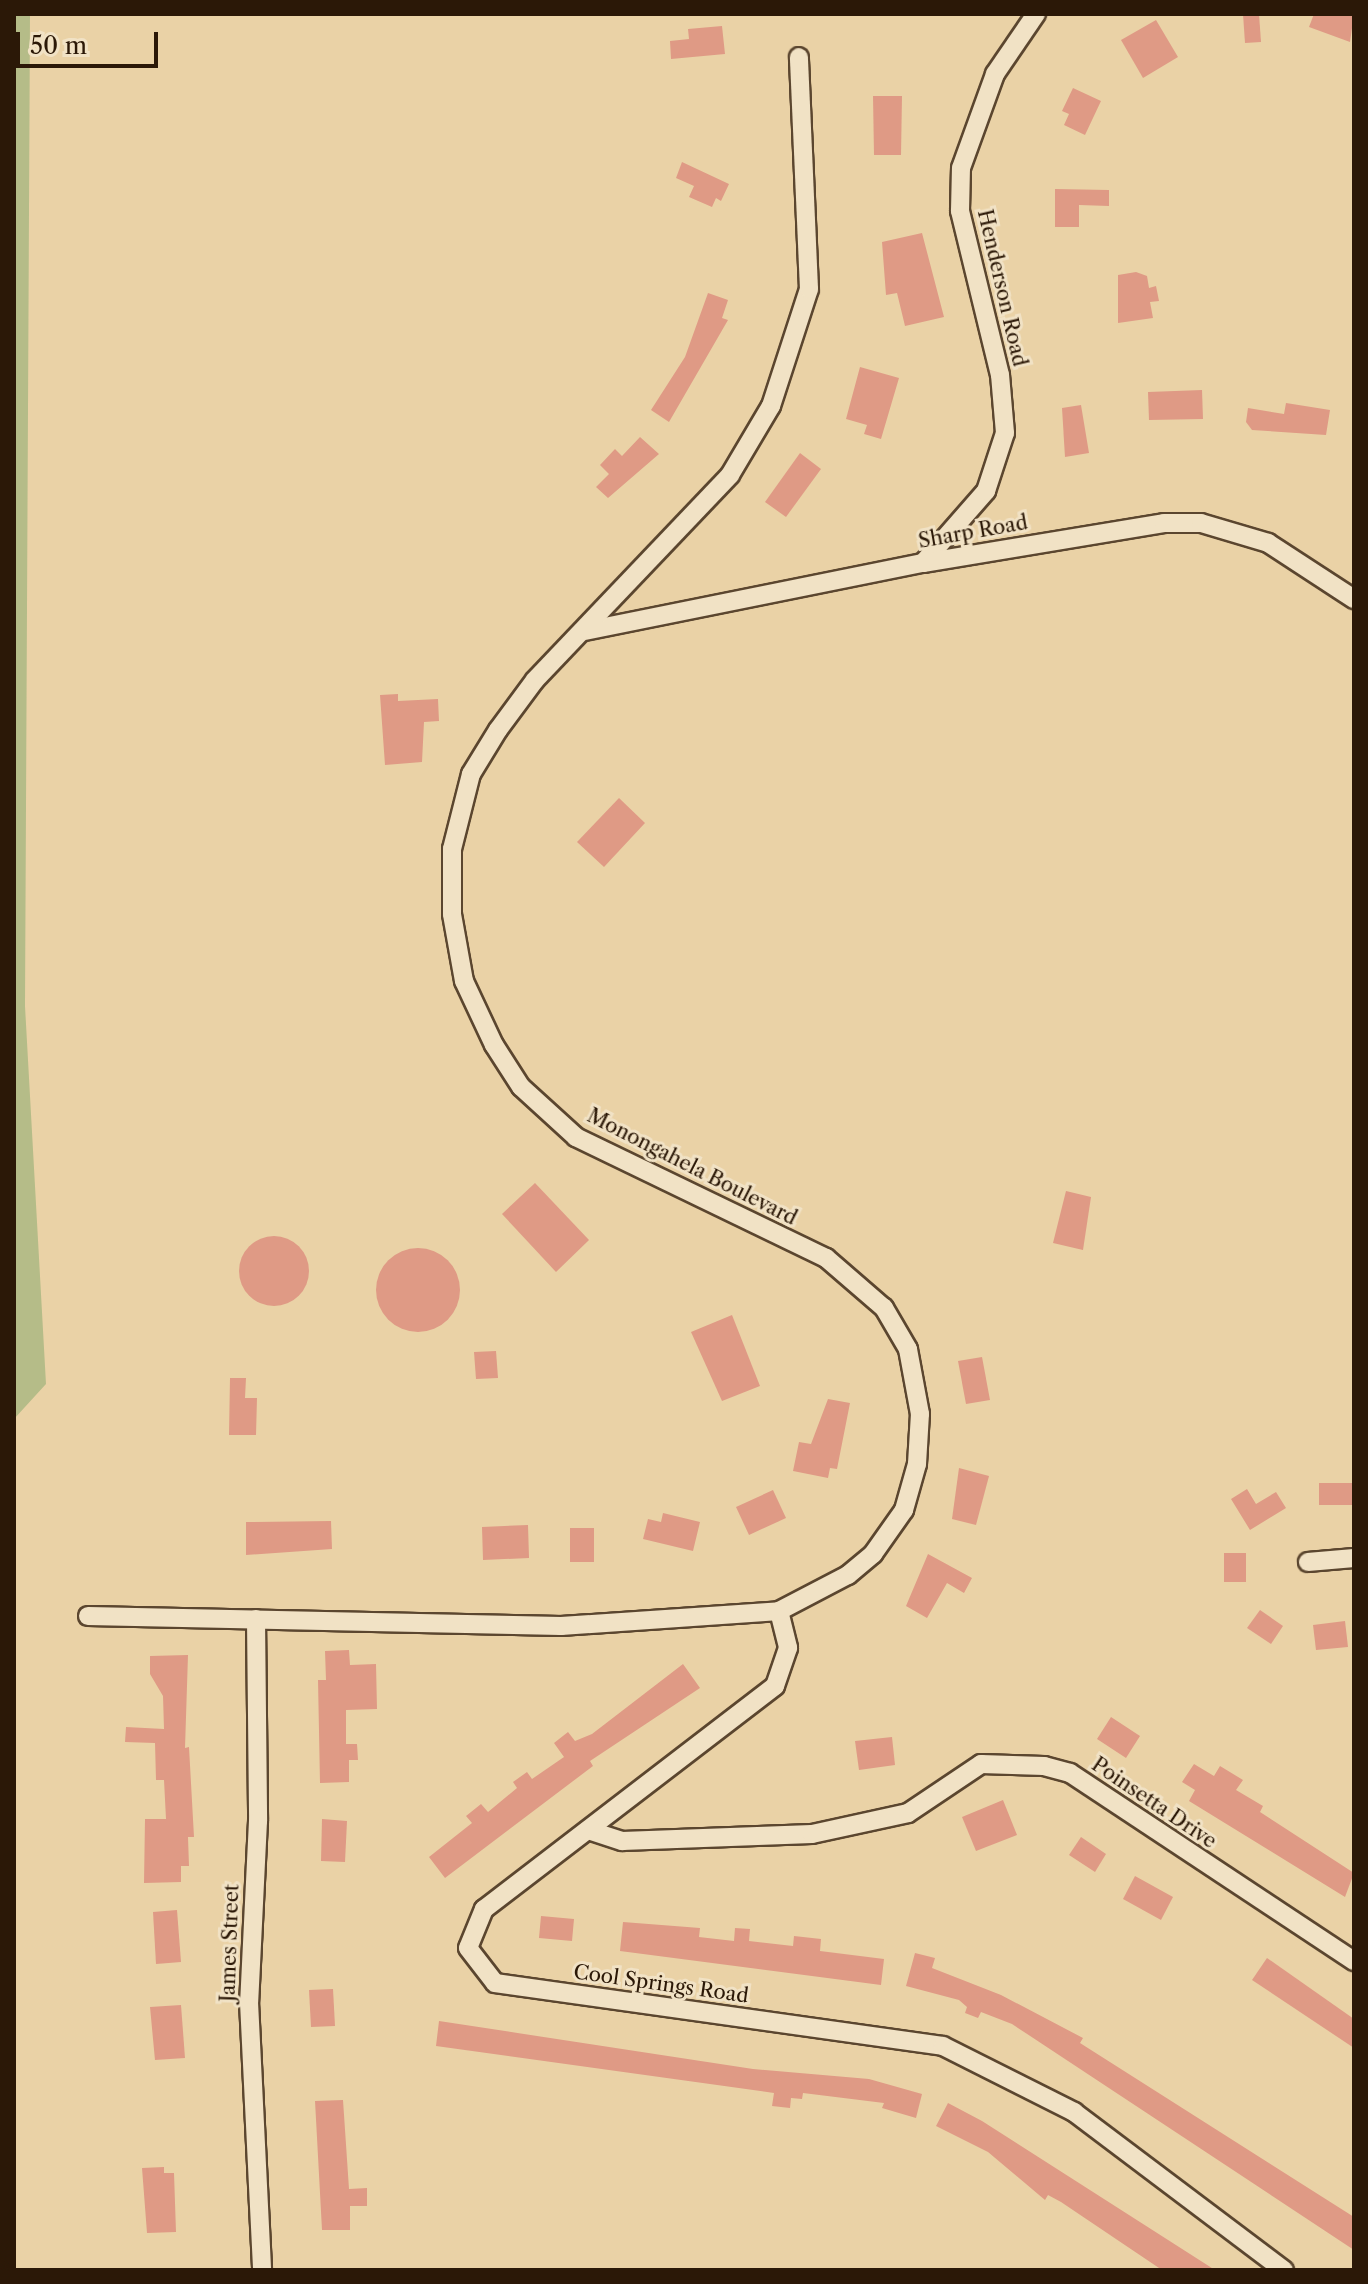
<!DOCTYPE html>
<style>
body{margin:0}
#map{position:relative;width:1368px;height:2284px;overflow:hidden;background:#ead2a6;font-family:"Libre Caslon Text",serif}
div>[style]{position:absolute}
[style*='--x']{left:calc(var(--x)*1px);top:calc(var(--y)*1px);width:calc(var(--w)*1px);rotate:calc(var(--a)*1deg)}
.green>*{inset:0;background:#b5bc88}
.building>*{inset:0;background:#df9a85}
.round{border-radius:50%}
.roads{filter:drop-shadow(2px 0 #5b462f) drop-shadow(-2px 0 #5b462f) drop-shadow(0 2px #5b462f) drop-shadow(0 -2px #5b462f)}
.minor>*{height:18px;margin:-9px;padding:0 9px;transform-origin:9px;border-radius:9px;background:#f1e2c5}
span{translate:-50% -50%;white-space:nowrap;text-align:center;line-height:1.15;-webkit-text-stroke:6px #f1e2c5;paint-order:stroke}
.street-label{font-size:20px;color:#2b1807}
.frame{position:absolute;inset:0;border:16px solid #2b1807;pointer-events:none}
.scale{position:absolute;left:16px;top:32px;width:142px;height:36px;box-sizing:border-box;border:4px solid #2b1807;border-top:0;padding-left:10px;font-size:24px;line-height:28px;white-space:nowrap;color:#2b1807;-webkit-text-stroke:6px #f1e2c5;paint-order:stroke}
</style>
<div id="map">
<div class="green">
<div style="clip-path:polygon(14px 14px,30px 14px,25px 1006px,46px 1384px,14px 1419px)"></div>
</div>
<div class="building">
<div style="clip-path:polygon(1243px 14px,1259px 14px,1261px 42px,1245px 43px)"></div>
<div style="clip-path:polygon(1314px 14px,1354px 14px,1350px 42px,1309px 27px)"></div>
<div style="clip-path:polygon(1156px 20px,1178px 57px,1143px 78px,1121px 40px)"></div>
<div style="clip-path:polygon(722px 26px,725px 54px,671px 59px,670px 41px,689px 39px,688px 29px)"></div>
<div style="clip-path:polygon(1073px 88px,1101px 101px,1085px 135px,1064px 125px,1069px 114px,1062px 111px)"></div>
<div style="clip-path:polygon(873px 96px,902px 96px,901px 155px,874px 155px)"></div>
<div style="clip-path:polygon(682px 162px,729px 184px,721px 201px,716px 198px,712px 207px,689px 197px,694px 186px,676px 178px)"></div>
<div style="clip-path:polygon(1055px 189px,1109px 190px,1109px 206px,1079px 205px,1079px 227px,1055px 227px)"></div>
<div style="clip-path:polygon(922px 233px,944px 317px,905px 326px,897px 293px,886px 295px,882px 242px)"></div>
<div style="clip-path:polygon(1136px 272px,1147px 276px,1149px 288px,1156px 286px,1159px 301px,1150px 302px,1153px 318px,1118px 323px,1118px 275px)"></div>
<div style="clip-path:polygon(708px 293px,728px 300px,722px 318px,728px 320px,669px 422px,651px 410px,685px 357px)"></div>
<div style="clip-path:polygon(860px 367px,899px 378px,881px 439px,864px 434px,867px 425px,846px 419px)"></div>
<div style="clip-path:polygon(1202px 390px,1203px 419px,1149px 420px,1148px 392px)"></div>
<div style="clip-path:polygon(1286px 403px,1330px 410px,1326px 435px,1252px 430px,1246px 422px,1248px 408px,1284px 414px)"></div>
<div style="clip-path:polygon(1081px 405px,1089px 453px,1065px 457px,1062px 408px)"></div>
<div style="clip-path:polygon(640px 437px,659px 454px,608px 498px,596px 487px,609px 474px,600px 465px,615px 449px,622px 456px)"></div>
<div style="clip-path:polygon(800px 453px,821px 469px,786px 517px,765px 502px)"></div>
<div style="clip-path:polygon(398px 694px,398px 701px,438px 699px,439px 721px,424px 722px,422px 762px,385px 765px,380px 695px)"></div>
<div style="clip-path:polygon(619px 798px,645px 823px,604px 867px,577px 842px)"></div>
<div style="clip-path:polygon(535px 1183px,589px 1240px,556px 1272px,502px 1214px)"></div>
<div style="clip-path:polygon(1066px 1191px,1091px 1197px,1083px 1250px,1053px 1243px)"></div>
<div class="round" style="left:239px;top:1236px;width:70px;height:70px"></div>
<div class="round" style="left:376px;top:1248px;width:84px;height:84px"></div>
<div style="clip-path:polygon(732px 1315px,760px 1386px,722px 1401px,691px 1332px)"></div>
<div style="clip-path:polygon(496px 1351px,498px 1378px,476px 1379px,474px 1352px)"></div>
<div style="clip-path:polygon(982px 1357px,990px 1400px,966px 1404px,958px 1361px)"></div>
<div style="clip-path:polygon(230px 1378px,246px 1378px,245px 1398px,257px 1398px,256px 1435px,229px 1435px)"></div>
<div style="clip-path:polygon(828px 1399px,850px 1403px,837px 1469px,830px 1468px,828px 1478px,793px 1471px,799px 1442px,811px 1444px)"></div>
<div style="clip-path:polygon(959px 1468px,989px 1476px,976px 1525px,952px 1519px)"></div>
<div style="clip-path:polygon(1319px 1483px,1354px 1483px,1354px 1505px,1319px 1505px)"></div>
<div style="clip-path:polygon(1247px 1489px,1256px 1504px,1276px 1492px,1286px 1508px,1250px 1530px,1231px 1499px)"></div>
<div style="clip-path:polygon(773px 1490px,786px 1518px,749px 1535px,736px 1507px)"></div>
<div style="clip-path:polygon(663px 1513px,700px 1522px,693px 1551px,643px 1539px,648px 1519px,661px 1522px)"></div>
<div style="clip-path:polygon(331px 1521px,332px 1549px,246px 1555px,246px 1522px)"></div>
<div style="clip-path:polygon(528px 1525px,529px 1558px,483px 1560px,482px 1527px)"></div>
<div style="clip-path:polygon(570px 1528px,594px 1528px,594px 1562px,570px 1562px)"></div>
<div style="clip-path:polygon(1224px 1553px,1246px 1553px,1246px 1582px,1224px 1582px)"></div>
<div style="clip-path:polygon(928px 1554px,972px 1578px,964px 1593px,947px 1583px,927px 1618px,906px 1606px)"></div>
<div style="clip-path:polygon(1260px 1610px,1283px 1626px,1271px 1644px,1247px 1628px)"></div>
<div style="clip-path:polygon(1345px 1621px,1348px 1647px,1316px 1650px,1313px 1625px)"></div>
<div style="clip-path:polygon(349px 1650px,350px 1665px,376px 1664px,377px 1709px,346px 1710px,346px 1744px,357px 1744px,358px 1760px,349px 1760px,349px 1782px,320px 1783px,318px 1680px,326px 1680px,325px 1651px)"></div>
<div style="clip-path:polygon(188px 1655px,185px 1748px,189px 1747px,194px 1837px,188px 1837px,189px 1866px,181px 1866px,181px 1882px,144px 1883px,145px 1819px,166px 1819px,164px 1780px,156px 1780px,155px 1743px,125px 1742px,126px 1727px,164px 1729px,163px 1696px,150px 1674px,150px 1656px)"></div>
<div style="clip-path:polygon(683px 1664px,700px 1688px,590px 1761px,593px 1766px,445px 1878px,429px 1857px,472px 1823px,466px 1816px,481px 1804px,488px 1812px,517px 1788px,513px 1782px,527px 1772px,532px 1779px,564px 1757px,554px 1743px,568px 1732px,575px 1741px,592px 1734px)"></div>
<div style="clip-path:polygon(1111px 1717px,1140px 1736px,1126px 1758px,1097px 1739px)"></div>
<div style="clip-path:polygon(892px 1737px,895px 1765px,859px 1770px,855px 1741px)"></div>
<div style="clip-path:polygon(1194px 1764px,1214px 1776px,1220px 1766px,1243px 1780px,1236px 1790px,1263px 1806px,1260px 1812px,1354px 1873px,1345px 1897px,1189px 1801px,1195px 1790px,1182px 1782px)"></div>
<div style="clip-path:polygon(1003px 1800px,1017px 1835px,976px 1851px,962px 1817px)"></div>
<div style="clip-path:polygon(322px 1819px,347px 1821px,345px 1862px,321px 1861px)"></div>
<div style="clip-path:polygon(1081px 1837px,1106px 1854px,1095px 1872px,1069px 1855px)"></div>
<div style="clip-path:polygon(1135px 1876px,1173px 1897px,1161px 1920px,1123px 1899px)"></div>
<div style="clip-path:polygon(177px 1910px,181px 1962px,156px 1964px,153px 1912px)"></div>
<div style="clip-path:polygon(541px 1916px,574px 1919px,572px 1941px,539px 1938px)"></div>
<div style="clip-path:polygon(623px 1922px,700px 1928px,699px 1937px,734px 1941px,735px 1928px,750px 1929px,749px 1941px,793px 1946px,794px 1936px,821px 1939px,820px 1951px,884px 1959px,881px 1985px,620px 1951px)"></div>
<div style="clip-path:polygon(915px 1953px,935px 1958px,932px 1968px,1001px 1995px,1083px 2038px,1080px 2043px,1354px 2217px,1354px 2250px,1012px 2024px,981px 2012px,978px 2018px,965px 2013px,967px 2007px,959px 2000px,906px 1986px)"></div>
<div style="clip-path:polygon(1267px 1958px,1354px 2019px,1354px 2048px,1252px 1980px)"></div>
<div style="clip-path:polygon(333px 1989px,335px 2026px,311px 2027px,309px 1990px)"></div>
<div style="clip-path:polygon(181px 2005px,185px 2058px,155px 2060px,150px 2007px)"></div>
<div style="clip-path:polygon(439px 2021px,753px 2069px,869px 2079px,922px 2094px,916px 2118px,882px 2108px,884px 2103px,803px 2093px,802px 2099px,791px 2098px,790px 2108px,772px 2106px,774px 2093px,436px 2046px)"></div>
<div style="clip-path:polygon(343px 2100px,349px 2189px,367px 2188px,367px 2206px,350px 2206px,350px 2230px,322px 2230px,315px 2101px)"></div>
<div style="clip-path:polygon(948px 2103px,982px 2121px,1215px 2270px,1162px 2270px,1061px 2202px,1048px 2195px,1045px 2200px,988px 2152px,936px 2126px)"></div>
<div style="clip-path:polygon(164px 2167px,164px 2173px,174px 2173px,176px 2232px,147px 2233px,142px 2168px)"></div>
</div>
<div class="roads">
<div class="minor">
<div style="--x:923;--y:563;--w:96;--a:-48.8"></div>
<div style="--x:986;--y:491;--w:61;--a:-71.9"></div>
<div style="--x:1005;--y:433;--w:58;--a:-94.9"></div>
<div style="--x:1000;--y:375;--w:169;--a:-103.7"></div>
<div style="--x:960;--y:211;--w:43;--a:-88.7"></div>
<div style="--x:961;--y:168;--w:100;--a:-70.1"></div>
<div style="--x:995;--y:74;--w:73;--a:-55.7"></div>
<div style="--x:585;--y:631;--w:345;--a:-11.4"></div>
<div style="--x:923;--y:563;--w:244;--a:-9.4"></div>
<div style="--x:1164;--y:523;--w:37;--a:0"></div>
<div style="--x:1201;--y:523;--w:70;--a:16.6"></div>
<div style="--x:1268;--y:543;--w:103;--a:33.1"></div>
<div style="--x:1308;--y:1562;--w:46;--a:-5"></div>
<div style="--x:779;--y:1611;--w:38;--a:76"></div>
<div style="--x:788;--y:1648;--w:40;--a:108.9"></div>
<div style="--x:775;--y:1686;--w:367;--a:142.5"></div>
<div style="--x:484;--y:1909;--w:42;--a:112.3"></div>
<div style="--x:468;--y:1948;--w:44;--a:52.4"></div>
<div style="--x:495;--y:1983;--w:452;--a:8"></div>
<div style="--x:943;--y:2046;--w:147;--a:26.7"></div>
<div style="--x:1074;--y:2112;--w:263;--a:37"></div>
<div style="--x:88;--y:1616;--w:473;--a:1.2"></div>
<div style="--x:561;--y:1626;--w:219;--a:-3.9"></div>
<div style="--x:779;--y:1611;--w:78;--a:-27.6"></div>
<div style="--x:848;--y:1575;--w:33;--a:-40"></div>
<div style="--x:873;--y:1554;--w:54;--a:-54.8"></div>
<div style="--x:904;--y:1510;--w:48;--a:-74.2"></div>
<div style="--x:917;--y:1464;--w:50;--a:-86.6"></div>
<div style="--x:920;--y:1414;--w:66;--a:-100.5"></div>
<div style="--x:908;--y:1349;--w:48;--a:-120.3"></div>
<div style="--x:884;--y:1308;--w:77;--a:-139.2"></div>
<div style="--x:826;--y:1258;--w:278;--a:-154.2"></div>
<div style="--x:576;--y:1137;--w:74;--a:-137.7"></div>
<div style="--x:521;--y:1087;--w:50;--a:-122.7"></div>
<div style="--x:494;--y:1045;--w:71;--a:-115.1"></div>
<div style="--x:464;--y:981;--w:68;--a:-100.2"></div>
<div style="--x:452;--y:914;--w:65;--a:-90"></div>
<div style="--x:452;--y:849;--w:77;--a:-75.8"></div>
<div style="--x:471;--y:774;--w:52;--a:-58.5"></div>
<div style="--x:498;--y:730;--w:62;--a:-53.5"></div>
<div style="--x:535;--y:680;--w:283;--a:-46.4"></div>
<div style="--x:730;--y:475;--w:80;--a:-59.3"></div>
<div style="--x:771;--y:406;--w:123;--a:-72"></div>
<div style="--x:809;--y:289;--w:232;--a:-92.5"></div>
<div style="--x:256;--y:1619;--w:202;--a:89.4"></div>
<div style="--x:258;--y:1821;--w:181;--a:92.8"></div>
<div style="--x:249;--y:2002;--w:268;--a:87.2"></div>
<div style="--x:588;--y:1830;--w:36;--a:18"></div>
<div style="--x:622;--y:1841;--w:190;--a:-2.1"></div>
<div style="--x:812;--y:1834;--w:98;--a:-12.3"></div>
<div style="--x:908;--y:1813;--w:88;--a:-33.9"></div>
<div style="--x:981;--y:1764;--w:63;--a:1.8"></div>
<div style="--x:1044;--y:1766;--w:27;--a:15"></div>
<div style="--x:1070;--y:1773;--w:341;--a:33.5"></div>
</div>
</div>
<div class="street-label">
<span style="left:1002px;top:288px;rotate:77deg">Henderson Road</span>
<span style="left:973px;top:532px;rotate:-10deg">Sharp Road</span>
<span style="left:692px;top:1167px;rotate:27deg">Monongahela Boulevard</span>
<span style="left:1154px;top:1803px;rotate:34deg">Poinsetta Drive</span>
<span style="left:230px;top:1943px;rotate:-88deg">James Street</span>
<span style="left:661px;top:1984px;rotate:8deg">Cool Springs Road</span>
</div>
<div class="frame"></div>
<div class="scale">50 m</div>
</div>
